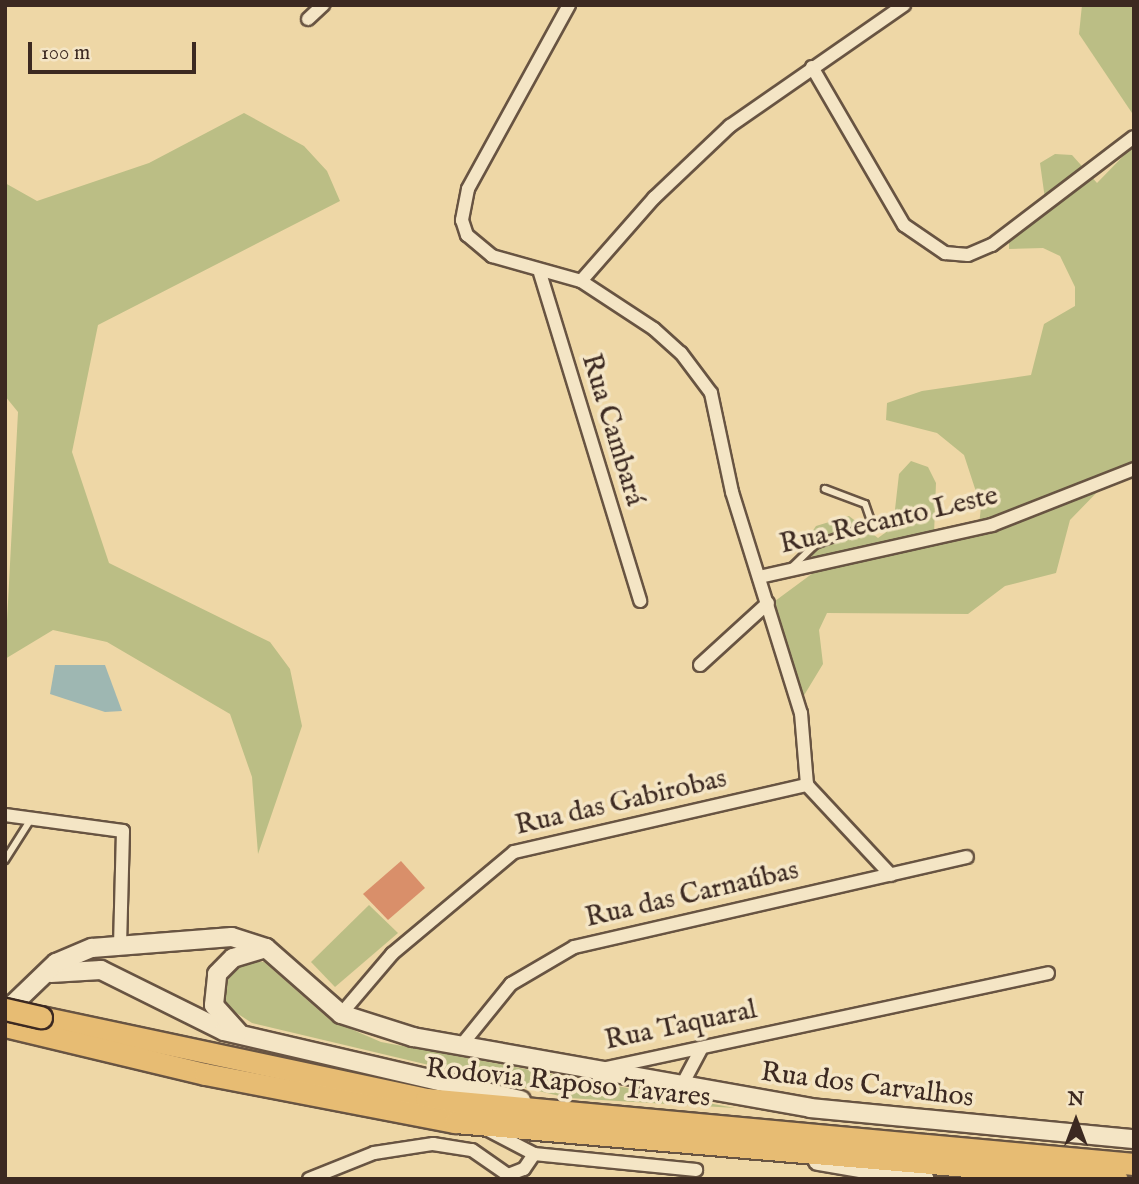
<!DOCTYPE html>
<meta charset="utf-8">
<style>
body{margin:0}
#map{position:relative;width:1139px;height:1184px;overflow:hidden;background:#eed7a6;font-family:"IM FELL English",serif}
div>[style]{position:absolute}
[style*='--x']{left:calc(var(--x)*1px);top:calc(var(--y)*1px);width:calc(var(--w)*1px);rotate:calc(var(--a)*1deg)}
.green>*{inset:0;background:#bbbe85}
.water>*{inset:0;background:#9eb7b2}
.building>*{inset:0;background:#d98f6a}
.roads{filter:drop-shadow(2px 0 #685442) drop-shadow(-2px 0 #685442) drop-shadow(0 2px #685442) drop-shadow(0 -2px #685442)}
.service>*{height:6px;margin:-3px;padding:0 3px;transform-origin:3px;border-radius:3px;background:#f4e5c5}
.minor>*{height:12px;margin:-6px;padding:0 6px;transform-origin:6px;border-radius:6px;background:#f4e5c5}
.secondary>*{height:18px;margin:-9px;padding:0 9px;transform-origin:9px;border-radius:9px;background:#f4e5c5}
.motorway>*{height:21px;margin:-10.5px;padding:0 10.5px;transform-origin:10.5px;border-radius:10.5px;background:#e7bc73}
.bridges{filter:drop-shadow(2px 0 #3c2921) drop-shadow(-2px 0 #3c2921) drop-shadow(0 2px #3c2921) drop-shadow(0 -2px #3c2921)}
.motorway-bridge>*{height:21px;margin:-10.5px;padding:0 10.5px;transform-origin:10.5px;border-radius:10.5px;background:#e7bc73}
span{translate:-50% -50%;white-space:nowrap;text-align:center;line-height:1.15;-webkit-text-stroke:7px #f4e5c5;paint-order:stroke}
.street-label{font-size:28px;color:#3c2921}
.frame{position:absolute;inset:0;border:7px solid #3c2921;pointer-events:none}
.north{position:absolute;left:1041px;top:1086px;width:70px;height:70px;-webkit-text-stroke:5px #f4e5c5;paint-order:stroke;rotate:0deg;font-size:19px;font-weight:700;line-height:28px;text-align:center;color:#3c2921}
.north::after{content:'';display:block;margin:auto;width:24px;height:32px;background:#3c2921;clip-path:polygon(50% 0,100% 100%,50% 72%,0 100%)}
.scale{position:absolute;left:28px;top:42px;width:168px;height:32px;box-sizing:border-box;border:4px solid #3c2921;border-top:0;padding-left:9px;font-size:21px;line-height:24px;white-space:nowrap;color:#3c2921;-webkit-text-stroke:5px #f4e5c5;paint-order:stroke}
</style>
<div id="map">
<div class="green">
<div style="clip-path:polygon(1082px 5px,1134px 5px,1134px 116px,1079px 34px)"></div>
<div style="clip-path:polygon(244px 113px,304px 146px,327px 171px,340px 201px,98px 325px,72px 452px,109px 563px,270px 642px,290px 669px,302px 726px,258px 854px,252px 777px,230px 714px,107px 642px,53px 630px,5px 659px,18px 412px,5px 396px,5px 183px,37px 201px,149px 163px)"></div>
<div style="clip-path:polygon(1134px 145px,1134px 472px,1106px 483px,1070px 520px,1056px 573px,1005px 586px,968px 614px,827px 613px,819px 630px,823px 664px,803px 697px,774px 648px,771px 604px,813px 573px,810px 535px,816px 526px,849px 516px,878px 538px,893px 527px,899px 474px,911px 461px,928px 467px,936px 483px,934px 534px,949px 542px,979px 525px,981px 507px,964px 455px,937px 433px,886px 420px,887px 403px,922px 391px,1031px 375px,1044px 324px,1075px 306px,1075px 287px,1060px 256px,1043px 248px,1009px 249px,1009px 232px,1045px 199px,1040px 163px,1055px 154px,1072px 155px,1097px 183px)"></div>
<div style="clip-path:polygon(369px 905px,398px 933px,335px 987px,311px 962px)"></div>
<div style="clip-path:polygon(239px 962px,264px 962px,330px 1020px,381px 1042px,735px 1108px,568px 1098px,252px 1023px,221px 1003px,220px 983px)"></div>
</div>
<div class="water">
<div style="clip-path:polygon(55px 665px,105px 665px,122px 711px,105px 712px,50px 694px)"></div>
</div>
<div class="building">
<div style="clip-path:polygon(401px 861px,425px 888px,388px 920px,363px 894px)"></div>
</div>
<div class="roads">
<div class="service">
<div style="--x:792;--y:567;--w:32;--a:-44"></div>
<div style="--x:815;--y:545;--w:61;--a:-20.2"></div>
<div style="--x:872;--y:524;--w:21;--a:-109"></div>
<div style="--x:865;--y:504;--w:43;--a:-159.4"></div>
<div style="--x:5;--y:860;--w:49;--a:-57.6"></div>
</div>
<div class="minor">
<div style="--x:569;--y:5;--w:210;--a:118.8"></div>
<div style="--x:468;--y:189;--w:32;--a:101"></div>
<div style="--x:462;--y:220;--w:16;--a:72"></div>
<div style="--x:467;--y:235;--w:33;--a:40"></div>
<div style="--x:492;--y:256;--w:92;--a:15.7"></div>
<div style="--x:581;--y:281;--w:87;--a:33.3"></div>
<div style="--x:654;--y:329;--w:36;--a:42"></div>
<div style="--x:681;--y:353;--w:50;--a:53.1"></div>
<div style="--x:711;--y:393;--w:101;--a:78"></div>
<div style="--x:732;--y:492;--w:232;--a:72.7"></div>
<div style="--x:801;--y:713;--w:72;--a:85.2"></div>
<div style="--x:308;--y:19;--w:21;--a:-43"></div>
<div style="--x:812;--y:67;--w:183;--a:59.8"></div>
<div style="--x:904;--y:225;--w:50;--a:34.3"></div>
<div style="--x:945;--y:253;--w:23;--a:5"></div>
<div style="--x:968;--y:255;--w:26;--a:-23"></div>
<div style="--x:992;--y:245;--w:178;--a:-37.3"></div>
<div style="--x:540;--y:273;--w:343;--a:73"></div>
<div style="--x:581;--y:281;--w:111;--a:-48.7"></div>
<div style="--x:654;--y:198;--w:105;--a:-43.5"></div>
<div style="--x:730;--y:126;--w:212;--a:-34.8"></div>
<div style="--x:759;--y:577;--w:239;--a:-12.6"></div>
<div style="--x:992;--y:525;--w:153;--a:-21.5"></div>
<div style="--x:700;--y:665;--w:92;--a:-42.4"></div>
<div style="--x:807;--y:785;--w:123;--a:47"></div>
<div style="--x:5;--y:815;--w:119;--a:7.7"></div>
<div style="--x:123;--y:831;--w:114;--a:91.5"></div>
<div style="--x:341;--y:1014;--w:79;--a:-49.6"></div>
<div style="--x:392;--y:954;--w:159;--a:-39.9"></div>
<div style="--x:514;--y:852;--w:301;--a:-12.9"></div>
<div style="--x:464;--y:1042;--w:75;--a:-51"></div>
<div style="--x:511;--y:984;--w:73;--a:-30.4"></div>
<div style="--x:574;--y:947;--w:403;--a:-12.9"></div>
<div style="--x:606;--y:1068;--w:452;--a:-12.1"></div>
<div style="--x:682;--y:1085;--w:40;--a:-62"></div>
<div style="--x:486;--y:1129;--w:54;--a:27.5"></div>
<div style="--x:534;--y:1154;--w:163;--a:5.6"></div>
<div style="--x:508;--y:1175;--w:17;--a:-21"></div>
<div style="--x:524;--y:1169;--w:18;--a:-56"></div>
<div style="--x:309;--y:1179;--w:70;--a:-21.8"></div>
<div style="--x:374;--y:1153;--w:60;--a:-8.7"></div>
<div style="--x:433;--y:1144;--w:39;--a:9"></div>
<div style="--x:472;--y:1150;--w:44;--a:34.8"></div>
</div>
<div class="secondary">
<div style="--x:51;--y:973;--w:50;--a:-3.4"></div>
<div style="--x:101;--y:970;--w:137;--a:26.4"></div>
<div style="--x:224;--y:1031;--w:305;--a:13.1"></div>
<div style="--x:5;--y:1012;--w:71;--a:-43.9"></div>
<div style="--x:56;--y:963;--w:39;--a:-23"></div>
<div style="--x:92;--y:948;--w:140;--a:-4.5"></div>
<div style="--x:232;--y:937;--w:36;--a:18"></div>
<div style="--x:266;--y:948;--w:100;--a:41.3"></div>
<div style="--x:341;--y:1014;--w:76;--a:17.7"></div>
<div style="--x:413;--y:1037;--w:403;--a:10.1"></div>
<div style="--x:810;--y:1108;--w:325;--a:5.5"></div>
<div style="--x:238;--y:1032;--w:36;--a:-132"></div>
<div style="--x:214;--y:1005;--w:31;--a:-84"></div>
<div style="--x:217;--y:974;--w:23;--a:-45"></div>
<div style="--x:233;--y:958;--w:34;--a:-17"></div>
<div style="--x:818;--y:1161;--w:108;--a:9.6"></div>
</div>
<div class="motorway">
<div style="--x:41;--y:1017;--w:394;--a:12"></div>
<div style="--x:426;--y:1099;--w:711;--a:5.25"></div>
<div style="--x:5;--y:1026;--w:206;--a:13.5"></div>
<div style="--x:205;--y:1074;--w:255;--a:10.9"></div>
<div style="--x:455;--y:1122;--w:664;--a:4.92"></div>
</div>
</div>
<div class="bridges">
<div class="motorway-bridge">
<div style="--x:5;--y:1009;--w:37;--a:13"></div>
</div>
</div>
<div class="street-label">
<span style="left:612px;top:430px;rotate:73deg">Rua Cambará</span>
<span style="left:889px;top:521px;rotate:-13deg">Rua Recanto Leste</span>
<span style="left:621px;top:803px;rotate:-13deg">Rua das Gabirobas</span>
<span style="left:692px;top:895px;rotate:-13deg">Rua das Carnaúbas</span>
<span style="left:681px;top:1026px;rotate:-12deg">Rua Taquaral</span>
<span style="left:568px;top:1084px;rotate:6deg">Rodovia Raposo Tavares</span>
<span style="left:867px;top:1086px;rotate:7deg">Rua dos Carvalhos</span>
</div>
<div class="frame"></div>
<div class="north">N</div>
<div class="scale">100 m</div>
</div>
